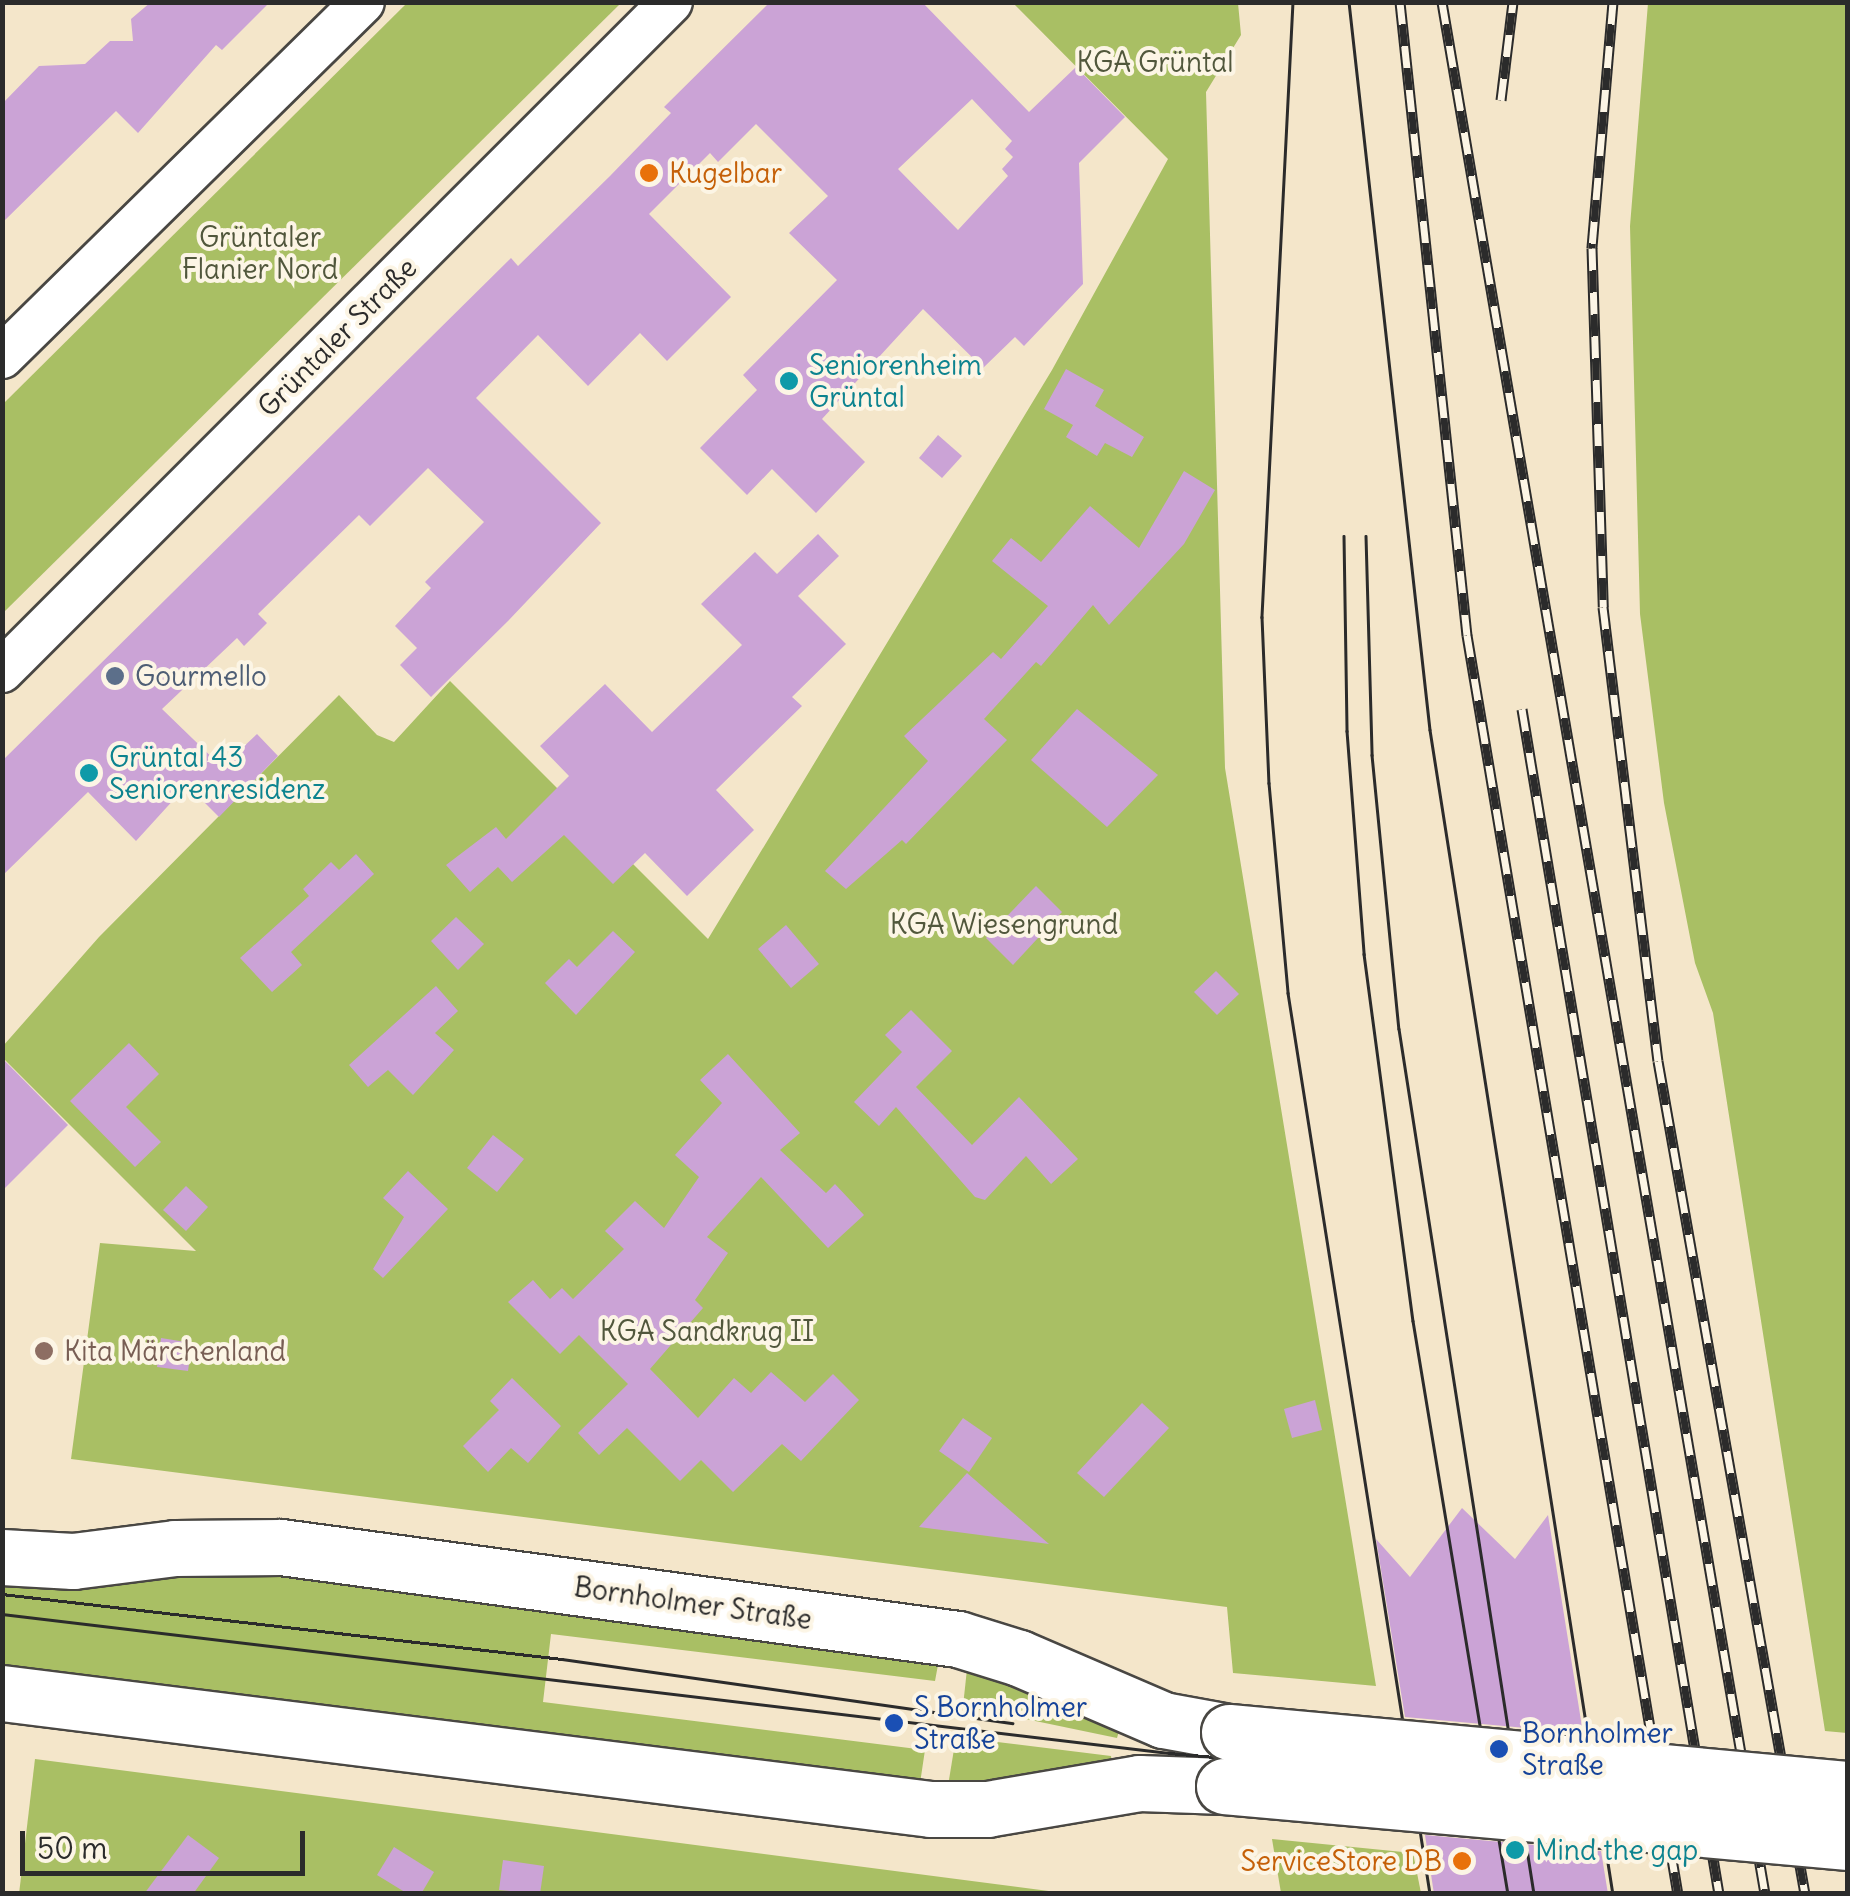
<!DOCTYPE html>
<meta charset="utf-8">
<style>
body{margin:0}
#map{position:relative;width:1850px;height:1896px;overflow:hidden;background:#f4e6ca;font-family:Delius,sans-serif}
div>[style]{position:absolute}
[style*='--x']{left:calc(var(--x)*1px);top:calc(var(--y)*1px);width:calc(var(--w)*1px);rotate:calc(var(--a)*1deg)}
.green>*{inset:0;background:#a9bf64}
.building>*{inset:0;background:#cba3d6}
.roads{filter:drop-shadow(2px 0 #494743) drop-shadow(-2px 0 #494743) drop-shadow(0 2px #494743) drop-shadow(0 -2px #494743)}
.street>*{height:42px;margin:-21px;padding:0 21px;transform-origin:21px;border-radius:21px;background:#fff}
.primary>*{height:55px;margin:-27.5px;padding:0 27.5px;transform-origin:27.5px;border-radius:27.5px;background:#fff}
.tram>*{height:2.5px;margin:-1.25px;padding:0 1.25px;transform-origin:1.25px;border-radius:1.25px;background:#2b2b2b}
.rail>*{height:11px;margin-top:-5.5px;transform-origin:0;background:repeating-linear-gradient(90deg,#fcf5e5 0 22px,#2b2b2b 0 44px);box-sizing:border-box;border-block:2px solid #2b2b2b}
.bridges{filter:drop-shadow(2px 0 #494743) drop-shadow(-2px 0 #494743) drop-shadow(0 2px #494743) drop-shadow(0 -2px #494743)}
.primary-bridge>*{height:55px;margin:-27.5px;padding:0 27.5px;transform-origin:27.5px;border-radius:27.5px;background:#fff}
.dots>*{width:28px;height:28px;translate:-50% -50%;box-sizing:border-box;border:5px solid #fcf5e5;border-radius:50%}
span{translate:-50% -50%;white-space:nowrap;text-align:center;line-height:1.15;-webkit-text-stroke:8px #fcf5e5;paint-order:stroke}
.park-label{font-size:28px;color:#51573c}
.food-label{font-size:28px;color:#c56008}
.left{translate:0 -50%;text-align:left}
.right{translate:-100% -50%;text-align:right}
.street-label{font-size:28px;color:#2b2b2b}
.culture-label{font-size:28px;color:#0d838f}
.service-label{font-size:28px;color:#4e5e75}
.education-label{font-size:28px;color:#785e54}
.transit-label{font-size:28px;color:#164399}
.frame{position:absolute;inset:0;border:5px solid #2b2b2b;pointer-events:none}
.scale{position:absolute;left:20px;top:1831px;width:285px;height:45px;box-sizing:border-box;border:5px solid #2b2b2b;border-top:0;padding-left:12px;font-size:30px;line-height:35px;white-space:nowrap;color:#2b2b2b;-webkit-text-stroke:8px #fcf5e5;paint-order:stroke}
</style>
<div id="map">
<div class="green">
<div style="clip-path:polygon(407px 3px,621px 3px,3px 613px,3px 404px)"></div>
<div style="clip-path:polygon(1013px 3px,1238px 3px,1241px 35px,1206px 92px,1225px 768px,1376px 1686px,1233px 1673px,1227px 1607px,71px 1459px,100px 1243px,196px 1251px,3px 1058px,3px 1046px,99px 937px,339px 695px,377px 735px,394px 742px,450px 681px,708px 939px,1052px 370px,1168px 159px)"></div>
<div style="clip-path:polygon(1648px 3px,1847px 3px,1847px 1733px,1825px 1731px,1713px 1013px,1695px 963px,1664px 803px,1640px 614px,1630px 226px)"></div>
<div style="clip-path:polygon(210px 1565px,940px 1654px,935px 1681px,551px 1634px,543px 1702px,925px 1750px,919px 1790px,3px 1673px,3px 1580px)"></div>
<div style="clip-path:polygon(968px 1660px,1121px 1724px,1117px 1738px,963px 1706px)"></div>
<div style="clip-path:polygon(956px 1737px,1111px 1756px,1113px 1769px,947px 1792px)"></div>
<div style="clip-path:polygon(35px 1759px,1064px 1893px,19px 1894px)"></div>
<div style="clip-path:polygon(1272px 1839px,1413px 1853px,1421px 1893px,1281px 1893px)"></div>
</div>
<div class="building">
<div style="clip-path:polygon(151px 2px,270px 2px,222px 50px,216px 45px,138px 133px,116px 111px,2px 223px,2px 104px,39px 66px,85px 64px,110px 41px,133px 41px,131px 19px)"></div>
<div style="clip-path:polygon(evenodd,770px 2px,922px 2px,1029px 112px,1076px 67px,1125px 117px,1079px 163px,1083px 284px,1024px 346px,1015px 337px,983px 368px,923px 309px,822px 419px,865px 462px,816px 513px,772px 469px,747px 495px,700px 448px,757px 390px,743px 375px,837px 280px,789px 233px,828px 196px,756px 124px,718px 162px,710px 153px,649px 214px,731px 297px,667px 361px,640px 333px,588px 386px,538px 335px,476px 398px,601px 523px,508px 621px,431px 697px,400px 665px,417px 648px,395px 626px,431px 588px,425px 582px,484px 522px,428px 468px,370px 526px,359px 515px,258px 614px,267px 623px,244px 646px,237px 638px,162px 709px,222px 767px,257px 734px,278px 756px,219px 817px,187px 785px,136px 841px,88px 792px,2px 876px,2px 761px,511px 258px,518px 266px,610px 176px,671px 113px,664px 107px,770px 2px,972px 99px,1012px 141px,1005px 149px,1013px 157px,1002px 169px,1008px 176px,958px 230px,898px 169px,972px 99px)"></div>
<div style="clip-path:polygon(1066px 369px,1104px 390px,1095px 406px,1144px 437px,1132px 457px,1105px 443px,1097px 456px,1066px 437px,1073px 425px,1044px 409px)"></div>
<div style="clip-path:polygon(938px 435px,962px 456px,942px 478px,919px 458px)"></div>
<div style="clip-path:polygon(1184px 471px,1215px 490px,1184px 544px,1109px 625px,1093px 605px,1041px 666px,1036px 662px,984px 719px,1007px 740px,906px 844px,902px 840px,846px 889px,825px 871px,928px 761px,904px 736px,993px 652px,1001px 659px,1048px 606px,992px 561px,1011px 538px,1041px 562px,1090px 506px,1139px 548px)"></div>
<div style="clip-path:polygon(818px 534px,839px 556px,798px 596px,846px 644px,792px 697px,802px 706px,716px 790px,754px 830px,687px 896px,645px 853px,613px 884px,564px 835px,512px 882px,498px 867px,470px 892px,446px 865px,496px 827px,506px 839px,569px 776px,540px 746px,605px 684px,652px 732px,742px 645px,701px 604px,755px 552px,777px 574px)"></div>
<div style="clip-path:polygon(1077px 709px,1158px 775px,1107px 827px,1031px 760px)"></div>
<div style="clip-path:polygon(356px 854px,374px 874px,291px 952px,302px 965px,272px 992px,240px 958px,309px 896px,303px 889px,331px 862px,339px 870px)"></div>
<div style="clip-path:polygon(1036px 886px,1062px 912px,1013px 965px,986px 938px)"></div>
<div style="clip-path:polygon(456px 917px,484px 944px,458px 970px,431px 941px)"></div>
<div style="clip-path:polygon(786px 925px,819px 964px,791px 988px,758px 949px)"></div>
<div style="clip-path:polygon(613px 931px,635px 952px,576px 1015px,545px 983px,569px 959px,577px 967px)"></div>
<div style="clip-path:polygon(1216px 971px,1239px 994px,1217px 1015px,1194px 992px)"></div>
<div style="clip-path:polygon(436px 986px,458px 1011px,435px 1033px,454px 1050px,413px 1095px,388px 1070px,368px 1087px,349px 1065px)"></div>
<div style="clip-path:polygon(911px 1010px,952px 1051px,916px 1087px,972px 1145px,1019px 1097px,1078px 1159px,1051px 1184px,1026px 1156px,985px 1200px,975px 1197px,896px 1107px,879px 1126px,854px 1102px,902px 1052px,885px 1035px)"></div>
<div style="clip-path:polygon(129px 1043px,159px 1074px,126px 1107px,161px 1142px,135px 1167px,70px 1101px)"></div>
<div style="clip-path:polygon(728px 1054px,800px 1133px,780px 1150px,826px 1193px,835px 1184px,864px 1215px,828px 1248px,761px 1177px,707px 1237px,728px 1253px,695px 1300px,703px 1308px,650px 1369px,698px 1418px,734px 1378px,751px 1393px,771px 1372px,805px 1402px,833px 1374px,859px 1400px,801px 1461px,782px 1444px,733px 1492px,701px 1460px,680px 1481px,627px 1428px,599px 1455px,578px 1433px,628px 1384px,579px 1335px,560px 1354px,508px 1302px,533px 1280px,550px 1299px,562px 1288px,573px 1299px,624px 1249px,605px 1231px,635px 1201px,664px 1228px,699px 1177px,675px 1155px,722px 1103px,700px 1080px)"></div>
<div style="clip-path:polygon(2px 1058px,68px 1125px,2px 1191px)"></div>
<div style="clip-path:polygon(493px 1135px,524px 1159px,497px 1192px,467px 1168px)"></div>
<div style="clip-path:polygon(408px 1171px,448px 1209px,383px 1278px,373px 1269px,404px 1217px,383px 1198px)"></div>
<div style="clip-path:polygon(186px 1186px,208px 1207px,186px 1231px,163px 1210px)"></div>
<div style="clip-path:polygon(161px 1338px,192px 1343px,188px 1371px,157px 1367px)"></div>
<div style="clip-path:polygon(512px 1378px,561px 1426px,528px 1463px,511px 1448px,488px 1472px,463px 1446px,499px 1410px,490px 1401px)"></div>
<div style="clip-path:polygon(1315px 1400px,1322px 1430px,1292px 1438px,1284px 1409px)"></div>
<div style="clip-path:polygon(1142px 1403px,1169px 1428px,1104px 1497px,1077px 1473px)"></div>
<div style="clip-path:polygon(963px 1418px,992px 1438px,969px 1472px,939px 1451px)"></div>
<div style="clip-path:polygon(967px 1473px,1049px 1544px,919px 1527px)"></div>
<div style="clip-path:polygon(1462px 1508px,1515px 1559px,1548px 1515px,1583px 1733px,1405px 1717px,1376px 1539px,1410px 1577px)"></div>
<div style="clip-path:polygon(188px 1835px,219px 1858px,193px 1894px,144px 1894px)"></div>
<div style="clip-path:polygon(1425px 1835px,1601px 1851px,1608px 1894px,1434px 1894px)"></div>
<div style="clip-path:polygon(394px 1847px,434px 1872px,421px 1894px,408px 1894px,377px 1875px)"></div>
<div style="clip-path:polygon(503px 1860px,544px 1866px,540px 1894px,499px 1890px)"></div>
</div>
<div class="roads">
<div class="street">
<div style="--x:2;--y:357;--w:506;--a:-44.52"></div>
<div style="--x:2;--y:671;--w:946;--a:-45"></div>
</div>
<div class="primary">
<div style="--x:2;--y:1557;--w:71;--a:3.2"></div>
<div style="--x:73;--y:1561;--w:103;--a:-7.3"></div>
<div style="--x:175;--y:1548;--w:106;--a:-0.5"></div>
<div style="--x:281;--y:1547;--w:683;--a:7.74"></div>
<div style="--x:958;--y:1639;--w:64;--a:17.3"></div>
<div style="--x:1019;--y:1658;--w:157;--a:23.3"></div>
<div style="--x:1163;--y:1720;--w:67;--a:10.3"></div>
<div style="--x:2;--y:1693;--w:936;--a:7.12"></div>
<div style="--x:931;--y:1809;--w:56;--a:0"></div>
<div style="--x:987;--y:1809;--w:154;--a:-9.7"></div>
<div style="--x:1139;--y:1783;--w:85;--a:2"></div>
</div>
</div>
<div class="tram">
<div style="--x:1293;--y:2;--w:616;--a:92.89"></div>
<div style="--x:1262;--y:617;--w:166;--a:87.6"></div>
<div style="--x:1269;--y:783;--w:211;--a:84.8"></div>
<div style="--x:1288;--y:993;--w:912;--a:81.04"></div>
<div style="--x:1349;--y:2;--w:732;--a:83.65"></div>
<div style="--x:1430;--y:730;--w:1178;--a:81.07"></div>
<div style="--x:1344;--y:536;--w:195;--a:89.1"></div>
<div style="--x:1347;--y:731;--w:224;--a:85.6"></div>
<div style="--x:1364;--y:954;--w:370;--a:82.4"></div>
<div style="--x:1413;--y:1321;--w:581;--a:80.59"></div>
<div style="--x:1366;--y:536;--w:219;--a:88.4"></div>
<div style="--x:1372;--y:755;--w:275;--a:84.4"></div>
<div style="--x:1399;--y:1029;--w:875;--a:81.13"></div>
<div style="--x:2;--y:1594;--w:564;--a:6.62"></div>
<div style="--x:562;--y:1659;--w:455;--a:8.1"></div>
<div style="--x:2;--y:1614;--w:1175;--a:6.79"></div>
<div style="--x:1169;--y:1753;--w:682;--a:5.05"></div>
</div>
<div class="rail">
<div style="--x:1400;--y:2;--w:637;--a:83.96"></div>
<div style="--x:1467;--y:635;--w:1277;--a:80.49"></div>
<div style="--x:1442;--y:2;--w:1919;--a:80.31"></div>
<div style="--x:1613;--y:2;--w:247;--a:94.9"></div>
<div style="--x:1592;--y:248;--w:359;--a:88.2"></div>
<div style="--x:1603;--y:607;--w:457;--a:83.1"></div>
<div style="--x:1658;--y:1061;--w:846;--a:79.99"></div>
<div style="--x:1501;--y:100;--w:99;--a:-83"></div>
<div style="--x:1522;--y:709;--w:1201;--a:80.56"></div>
</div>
<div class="bridges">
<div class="primary-bridge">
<div style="--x:1229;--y:1732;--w:622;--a:5.26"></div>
<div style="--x:1224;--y:1786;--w:627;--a:5.13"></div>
</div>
</div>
<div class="dots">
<div style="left:649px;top:173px;background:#e8710a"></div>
<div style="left:789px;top:381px;background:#0f9aa8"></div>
<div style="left:115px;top:676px;background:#5c6f8a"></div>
<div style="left:89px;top:773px;background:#0f9aa8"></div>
<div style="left:44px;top:1351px;background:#8d6e63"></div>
<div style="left:894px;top:1723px;background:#1a4fb4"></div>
<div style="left:1499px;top:1749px;background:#1a4fb4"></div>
<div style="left:1515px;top:1850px;background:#0f9aa8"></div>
<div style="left:1462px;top:1861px;background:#e8710a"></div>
</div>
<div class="park-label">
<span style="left:1155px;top:62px">KGA Grüntal</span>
<span style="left:260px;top:253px">Grüntaler<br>Flanier Nord</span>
<span style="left:1004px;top:924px">KGA Wiesengrund</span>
<span style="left:707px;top:1331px">KGA Sandkrug II</span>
</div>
<div class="food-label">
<span class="left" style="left:669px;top:173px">Kugelbar</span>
<span class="right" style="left:1442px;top:1861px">ServiceStore DB</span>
</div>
<div class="street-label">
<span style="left:337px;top:337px;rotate:-45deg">Grüntaler Straße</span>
<span style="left:693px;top:1603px;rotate:8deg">Bornholmer Straße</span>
</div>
<div class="culture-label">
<span class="left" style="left:809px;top:381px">Seniorenheim<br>Grüntal</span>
<span class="left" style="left:109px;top:773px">Grüntal 43<br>Seniorenresidenz</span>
<span class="left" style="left:1535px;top:1850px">Mind the gap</span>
</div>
<div class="service-label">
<span class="left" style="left:135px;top:676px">Gourmello</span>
</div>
<div class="education-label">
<span class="left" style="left:64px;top:1351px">Kita Märchenland</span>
</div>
<div class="transit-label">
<span class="left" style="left:914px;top:1723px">S Bornholmer<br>Straße</span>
<span class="left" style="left:1522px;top:1749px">Bornholmer<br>Straße</span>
</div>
<div class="frame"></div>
<div class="scale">50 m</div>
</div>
